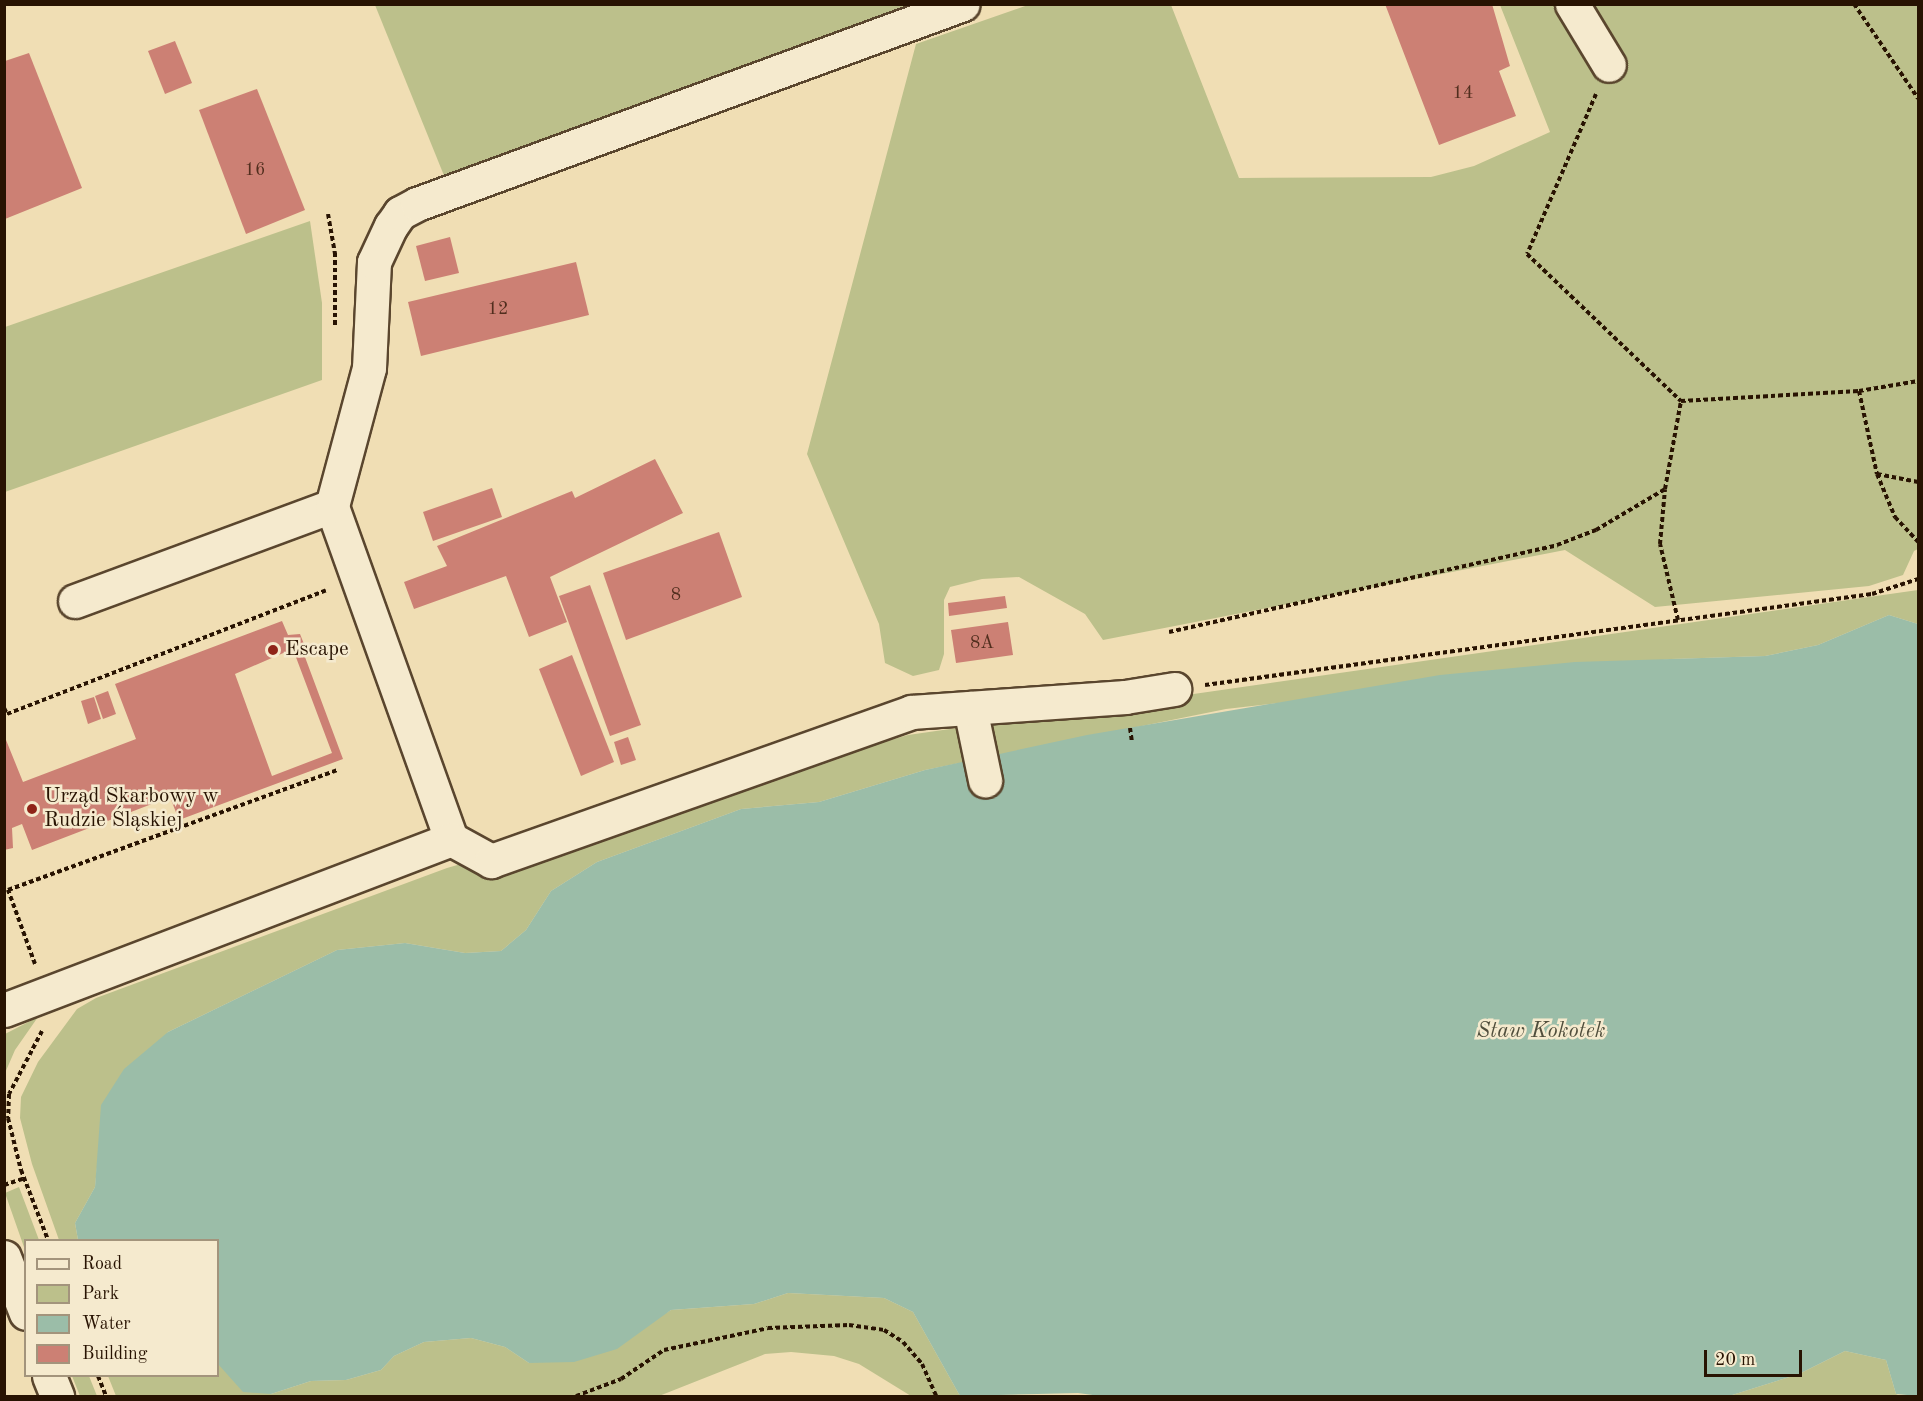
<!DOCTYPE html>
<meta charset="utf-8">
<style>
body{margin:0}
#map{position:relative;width:1923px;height:1401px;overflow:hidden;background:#f0deb4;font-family:"Old Standard TT",serif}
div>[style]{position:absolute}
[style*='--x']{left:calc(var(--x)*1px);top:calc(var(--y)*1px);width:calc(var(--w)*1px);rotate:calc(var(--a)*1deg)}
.green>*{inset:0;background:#bcc08b}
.water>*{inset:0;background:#9bbda8}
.building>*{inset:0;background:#cc8074}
.path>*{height:4px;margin-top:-2px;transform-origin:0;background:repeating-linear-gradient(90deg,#281302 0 4.5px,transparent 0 7.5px)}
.roads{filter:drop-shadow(2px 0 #5a462e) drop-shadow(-2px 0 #5a462e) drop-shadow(0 2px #5a462e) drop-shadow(0 -2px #5a462e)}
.minor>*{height:33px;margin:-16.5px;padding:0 16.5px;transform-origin:16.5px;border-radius:16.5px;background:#f5eace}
.dots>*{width:16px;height:16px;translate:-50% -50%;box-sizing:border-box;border:3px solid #f5eace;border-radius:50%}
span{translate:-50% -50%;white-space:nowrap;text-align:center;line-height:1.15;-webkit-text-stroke:5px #f5eace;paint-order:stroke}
.number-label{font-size:18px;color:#512e1e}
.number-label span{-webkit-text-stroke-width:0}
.poi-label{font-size:21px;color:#281302}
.left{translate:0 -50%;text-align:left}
.water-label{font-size:22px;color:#504e3c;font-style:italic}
.frame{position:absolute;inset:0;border:6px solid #281302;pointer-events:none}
.legend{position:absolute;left:24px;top:1239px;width:195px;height:138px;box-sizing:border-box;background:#f5eace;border:2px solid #a3947c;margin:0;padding:8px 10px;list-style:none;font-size:18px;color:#281302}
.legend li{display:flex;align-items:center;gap:12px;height:30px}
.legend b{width:30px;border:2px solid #a3947c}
.scale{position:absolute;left:1704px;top:1350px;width:98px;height:27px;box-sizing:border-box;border:3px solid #281302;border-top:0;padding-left:8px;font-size:18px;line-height:21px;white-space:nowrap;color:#281302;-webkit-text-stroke:4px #f5eace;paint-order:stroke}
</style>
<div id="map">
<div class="green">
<div style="clip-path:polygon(375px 5px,915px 5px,445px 178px)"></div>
<div style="clip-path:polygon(1028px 5px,1171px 5px,1239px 178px,1431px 177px,1474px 166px,1550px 132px,1500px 5px,1918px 5px,1918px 549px,1914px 551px,1903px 575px,1869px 586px,1655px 607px,1565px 550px,1103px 640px,1085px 614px,1019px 577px,982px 579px,950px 587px,944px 600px,944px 654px,939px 670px,913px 676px,885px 663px,879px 624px,807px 454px,916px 44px)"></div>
<div style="clip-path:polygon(310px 221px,322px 303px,322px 380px,5px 492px,5px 327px)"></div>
<div style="clip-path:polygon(1918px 590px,1918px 624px,1889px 615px,1818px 645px,1765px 656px,1671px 659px,1226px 709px,925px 770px,819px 802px,741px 809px,597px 862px,551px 891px,526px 930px,501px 951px,465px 953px,405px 943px,337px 950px,168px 1032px,99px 1147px,95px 1187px,75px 1223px,78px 1240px,59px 1240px,32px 1164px,20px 1118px,21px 1097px,38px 1062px,77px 1009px,96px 998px,447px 868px,908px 735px)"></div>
<div style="clip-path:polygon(38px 1017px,15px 1050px,5px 1073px,5px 1034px)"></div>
<div style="clip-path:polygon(19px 1187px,39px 1240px,26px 1240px,25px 1250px,5px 1193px)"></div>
<div style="clip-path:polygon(788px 1293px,884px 1298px,913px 1312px,960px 1396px,911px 1396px,859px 1364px,834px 1356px,791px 1352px,765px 1354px,659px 1396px,116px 1396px,108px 1376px,218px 1376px,218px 1364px,271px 1394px,311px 1381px,346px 1380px,381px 1370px,394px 1356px,424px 1342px,471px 1338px,505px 1347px,529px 1363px,643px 1327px,671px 1310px,754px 1304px)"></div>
<div style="clip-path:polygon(1845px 1351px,1886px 1360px,1896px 1394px,1900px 1396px,1729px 1396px,1799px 1374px)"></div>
<div style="clip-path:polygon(72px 1376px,89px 1376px,97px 1396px,80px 1396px)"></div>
</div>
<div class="water">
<div style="clip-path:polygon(1889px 615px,1918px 624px,1918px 1396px,1896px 1394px,1886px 1360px,1845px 1351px,1799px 1374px,1729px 1396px,1100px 1396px,1078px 1393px,960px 1396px,913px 1312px,884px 1298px,788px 1293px,754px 1304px,671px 1310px,617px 1349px,574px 1362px,529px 1363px,505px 1347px,471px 1338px,424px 1342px,394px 1356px,381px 1370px,346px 1380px,311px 1381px,271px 1394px,243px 1392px,218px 1364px,218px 1240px,78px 1240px,75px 1223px,95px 1187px,101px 1105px,124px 1069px,168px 1032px,337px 950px,405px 943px,465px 953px,501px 951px,526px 930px,551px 891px,597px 862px,741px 809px,819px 802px,925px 770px,1087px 735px,1440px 675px,1575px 662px,1765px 656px,1818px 645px)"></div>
</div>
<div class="building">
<div style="clip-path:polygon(1385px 4px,1492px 4px,1510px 66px,1499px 71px,1516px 116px,1439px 145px)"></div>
<div style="clip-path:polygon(175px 41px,192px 83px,165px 94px,148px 51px)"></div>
<div style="clip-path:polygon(29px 53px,82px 188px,5px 219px,5px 61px)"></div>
<div style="clip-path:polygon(257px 89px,305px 210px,246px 234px,199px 110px)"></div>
<div style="clip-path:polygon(450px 237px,459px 273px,425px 281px,416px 246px)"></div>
<div style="clip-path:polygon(576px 262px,589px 315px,421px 356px,408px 302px)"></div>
<div style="clip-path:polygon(655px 459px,683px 513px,550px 577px,567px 622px,529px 637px,506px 576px,414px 609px,404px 582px,447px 566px,437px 546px,572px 491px,575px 498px)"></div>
<div style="clip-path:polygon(492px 488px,502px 517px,433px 541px,423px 512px)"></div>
<div style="clip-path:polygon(719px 532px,742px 597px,626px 640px,603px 573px)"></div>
<div style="clip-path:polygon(590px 585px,641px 725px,610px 736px,559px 596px)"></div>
<div style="clip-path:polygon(1005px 596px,1007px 608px,949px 616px,948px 603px)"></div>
<div style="clip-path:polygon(282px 621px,288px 635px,300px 634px,304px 644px,235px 674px,272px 776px,332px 753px,294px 652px,302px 649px,343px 759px,179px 820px,170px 797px,32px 850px,22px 824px,12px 828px,13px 848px,4px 850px,4px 735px,23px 782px,136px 739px,115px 684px)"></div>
<div style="clip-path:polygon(1008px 622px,1013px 655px,956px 663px,951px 630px)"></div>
<div style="clip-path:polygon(572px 655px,614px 762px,581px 776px,539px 669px)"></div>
<div style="clip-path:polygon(108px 691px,116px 714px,103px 719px,95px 696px)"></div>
<div style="clip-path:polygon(94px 697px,101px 719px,88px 724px,81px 701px)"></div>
<div style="clip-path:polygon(628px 737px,636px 760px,621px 765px,614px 742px)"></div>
</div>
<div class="path">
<div style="--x:1854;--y:4;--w:114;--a:55.8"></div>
<div style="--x:1596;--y:94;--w:174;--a:113.3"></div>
<div style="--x:1527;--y:254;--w:213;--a:43.7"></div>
<div style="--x:1681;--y:401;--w:178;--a:-3.2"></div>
<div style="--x:1859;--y:391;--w:60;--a:-9.6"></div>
<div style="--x:328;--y:214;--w:40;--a:80"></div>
<div style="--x:335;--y:253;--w:75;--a:90"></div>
<div style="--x:1859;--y:391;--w:85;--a:77.8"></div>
<div style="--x:1877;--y:474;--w:47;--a:67.3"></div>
<div style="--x:1895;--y:517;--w:34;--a:47"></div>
<div style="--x:1877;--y:474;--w:42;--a:11"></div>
<div style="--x:1678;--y:620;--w:78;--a:-103.3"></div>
<div style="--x:1660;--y:544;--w:55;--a:-84.8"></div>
<div style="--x:1665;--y:489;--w:89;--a:-79.7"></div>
<div style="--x:1169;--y:632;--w:398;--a:-12.6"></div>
<div style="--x:1557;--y:545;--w:42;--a:-21"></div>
<div style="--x:1596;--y:530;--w:80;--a:-30.7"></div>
<div style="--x:1205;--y:685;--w:673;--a:-7.77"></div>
<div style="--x:1872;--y:594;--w:48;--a:-18.1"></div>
<div style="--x:4;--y:708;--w:7;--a:63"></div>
<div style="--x:7;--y:714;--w:342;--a:-21.2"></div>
<div style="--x:1130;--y:728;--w:14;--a:82"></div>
<div style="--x:35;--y:964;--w:79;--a:-110"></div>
<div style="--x:8;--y:890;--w:351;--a:-20"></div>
<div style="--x:42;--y:1031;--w:71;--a:117.6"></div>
<div style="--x:9;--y:1094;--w:24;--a:92"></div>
<div style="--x:8;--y:1118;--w:54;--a:76"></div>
<div style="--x:21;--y:1170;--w:75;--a:68.9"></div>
<div style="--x:4;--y:1185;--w:22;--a:-18"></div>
<div style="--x:98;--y:1376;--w:22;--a:68"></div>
<div style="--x:576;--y:1396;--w:48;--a:-20.7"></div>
<div style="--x:621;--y:1379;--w:52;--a:-34"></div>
<div style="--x:664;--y:1350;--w:106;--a:-11.9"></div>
<div style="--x:768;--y:1328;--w:81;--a:-2.1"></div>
<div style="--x:849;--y:1325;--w:35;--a:8"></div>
<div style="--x:884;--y:1330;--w:22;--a:32"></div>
<div style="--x:903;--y:1342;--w:29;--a:49"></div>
<div style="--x:922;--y:1364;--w:35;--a:66"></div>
</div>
<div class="roads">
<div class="minor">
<div style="--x:1572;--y:4;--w:71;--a:58.8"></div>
<div style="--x:75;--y:601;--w:274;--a:-20.3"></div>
<div style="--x:970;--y:708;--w:74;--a:78.2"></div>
<div style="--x:451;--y:839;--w:354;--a:-109.7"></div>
<div style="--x:332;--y:506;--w:143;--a:-75"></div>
<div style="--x:369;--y:368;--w:106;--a:-87.3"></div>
<div style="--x:374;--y:262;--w:40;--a:-65"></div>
<div style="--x:391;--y:226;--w:16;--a:-55"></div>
<div style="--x:400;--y:213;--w:19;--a:-28"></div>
<div style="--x:417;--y:204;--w:581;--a:-20.12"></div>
<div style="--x:4;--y:1010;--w:479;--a:-20.9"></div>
<div style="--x:451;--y:839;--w:46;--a:28.8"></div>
<div style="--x:491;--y:861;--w:446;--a:-19.5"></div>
<div style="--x:911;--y:712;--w:215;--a:-4"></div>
<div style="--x:1125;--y:697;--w:50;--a:-9.3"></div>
<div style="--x:4;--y:1257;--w:60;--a:68.6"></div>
<div style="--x:49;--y:1376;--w:22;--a:68"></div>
</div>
</div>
<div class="dots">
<div style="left:273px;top:650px;background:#8f2418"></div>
<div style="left:32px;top:809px;background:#8f2418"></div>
</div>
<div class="number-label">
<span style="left:1463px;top:93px">14</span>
<span style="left:255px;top:170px">16</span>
<span style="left:498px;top:309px">12</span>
<span style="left:676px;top:595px">8</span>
<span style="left:982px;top:643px">8A</span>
</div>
<div class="poi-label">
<span class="left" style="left:285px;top:650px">Escape</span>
<span class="left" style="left:44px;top:809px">Urząd Skarbowy w<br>Rudzie Śląskiej</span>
</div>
<div class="water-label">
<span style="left:1541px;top:1032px">Staw Kokotek</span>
</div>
<div class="frame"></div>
<ul class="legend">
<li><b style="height:8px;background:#f5eace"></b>Road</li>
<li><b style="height:16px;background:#bcc08b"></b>Park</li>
<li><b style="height:16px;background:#9bbda8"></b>Water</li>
<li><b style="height:16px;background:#cc8074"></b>Building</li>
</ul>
<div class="scale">20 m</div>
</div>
